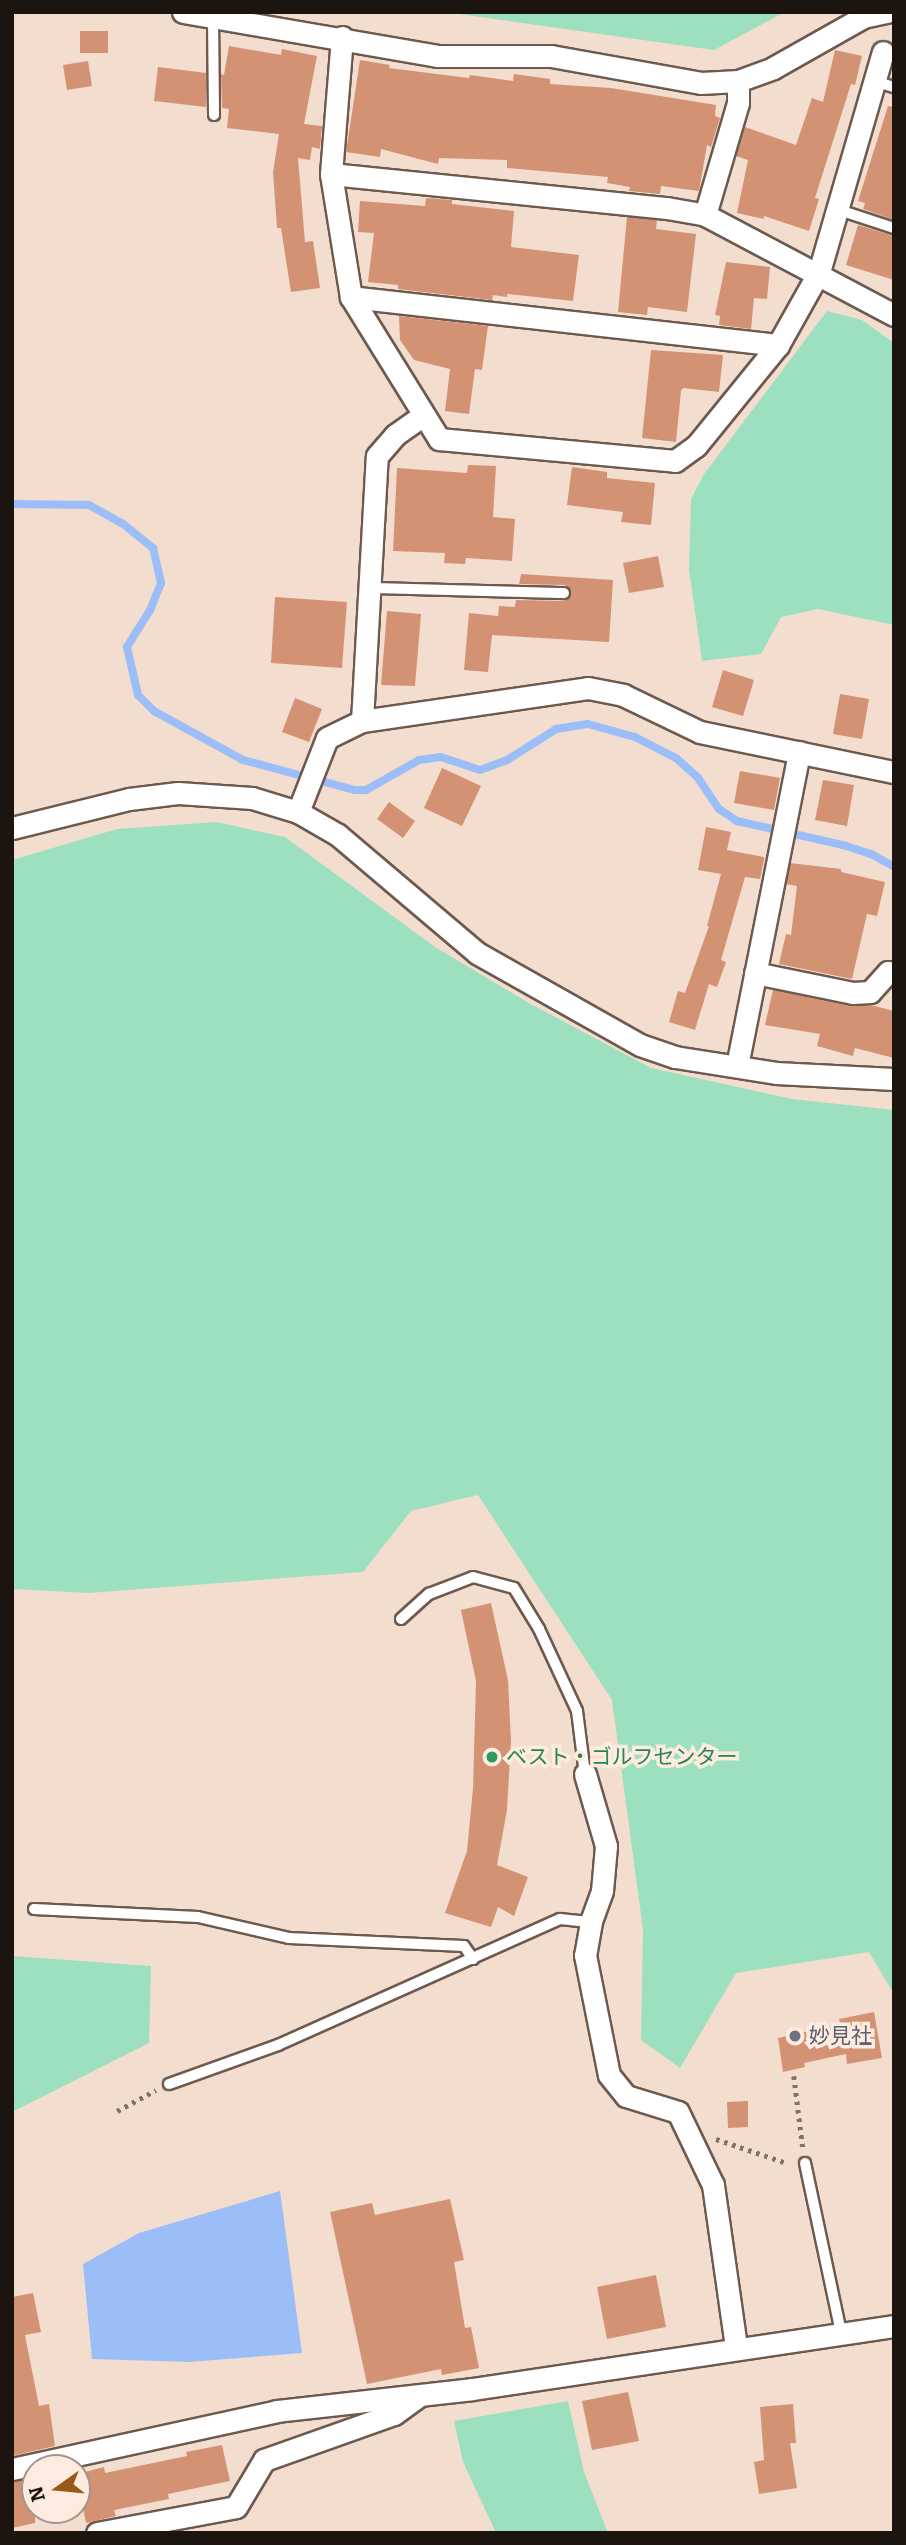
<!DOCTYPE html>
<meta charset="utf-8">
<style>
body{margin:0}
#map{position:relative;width:906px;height:2545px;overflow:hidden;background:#f3ddcf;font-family:Bitter,"Noto Sans JP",serif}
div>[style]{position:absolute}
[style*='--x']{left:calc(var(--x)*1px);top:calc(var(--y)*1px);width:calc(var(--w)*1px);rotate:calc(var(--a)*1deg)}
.green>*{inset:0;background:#9de0c0}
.water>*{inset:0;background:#9cbef8}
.stream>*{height:8px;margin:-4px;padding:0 4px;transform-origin:4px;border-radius:4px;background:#9cbef8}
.building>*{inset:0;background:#d49274}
.path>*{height:4.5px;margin-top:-2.25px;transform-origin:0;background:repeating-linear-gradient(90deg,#807269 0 3.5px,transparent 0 8.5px)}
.roads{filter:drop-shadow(2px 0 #6d5a4f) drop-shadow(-2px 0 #6d5a4f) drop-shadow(0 2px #6d5a4f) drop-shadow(0 -2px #6d5a4f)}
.lane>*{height:10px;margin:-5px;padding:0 5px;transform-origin:5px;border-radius:5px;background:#fff}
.street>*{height:21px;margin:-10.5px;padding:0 10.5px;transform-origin:10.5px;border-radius:10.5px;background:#fff}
.dots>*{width:19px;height:19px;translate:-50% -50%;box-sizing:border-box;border:4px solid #fdebe0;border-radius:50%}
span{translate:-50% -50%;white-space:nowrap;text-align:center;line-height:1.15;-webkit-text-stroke:7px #fdebe0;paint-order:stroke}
.leisure-label{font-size:21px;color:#27864d}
.left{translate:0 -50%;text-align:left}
.worship-label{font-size:21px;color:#5b616d}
.frame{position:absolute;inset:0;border:14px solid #1b140f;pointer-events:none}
.north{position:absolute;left:21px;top:2454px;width:70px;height:70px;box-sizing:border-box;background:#fdebe0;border:2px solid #a3958c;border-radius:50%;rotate:255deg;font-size:19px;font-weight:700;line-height:28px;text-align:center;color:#1b140f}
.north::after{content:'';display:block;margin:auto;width:24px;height:32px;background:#95591a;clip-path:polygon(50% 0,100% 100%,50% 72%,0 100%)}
</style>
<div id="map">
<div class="green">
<div style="clip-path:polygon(445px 12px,785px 12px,714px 50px)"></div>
<div style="clip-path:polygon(827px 311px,862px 320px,894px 343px,894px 625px,818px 609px,781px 617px,761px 654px,702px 661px,689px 570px,691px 499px,704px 474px)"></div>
<div style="clip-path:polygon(216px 822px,285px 837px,435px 947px,529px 1003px,651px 1068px,792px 1099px,894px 1110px,894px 1994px,869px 1952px,736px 1973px,680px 2068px,641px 2040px,643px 1930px,612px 1700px,478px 1495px,411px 1511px,363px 1572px,89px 1593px,12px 1589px,12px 860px,117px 829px)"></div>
<div style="clip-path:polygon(12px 1956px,151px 1966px,149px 2043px,12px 2112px)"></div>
<div style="clip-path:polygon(568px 2401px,584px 2472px,608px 2533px,496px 2533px,463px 2462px,454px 2421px)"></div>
</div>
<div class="water">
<div style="clip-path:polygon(280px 2191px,302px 2353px,189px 2362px,92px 2359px,83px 2264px,139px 2233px)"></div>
</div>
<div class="stream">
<div style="--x:12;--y:504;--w:77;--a:0.7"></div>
<div style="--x:89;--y:505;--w:38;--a:29"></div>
<div style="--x:122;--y:523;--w:40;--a:39"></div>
<div style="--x:153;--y:548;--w:36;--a:77"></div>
<div style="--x:161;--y:583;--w:29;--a:112"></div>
<div style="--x:150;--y:610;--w:44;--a:121.9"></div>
<div style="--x:127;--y:647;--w:49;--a:77.1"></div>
<div style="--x:138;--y:695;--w:23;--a:45"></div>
<div style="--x:154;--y:711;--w:102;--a:28.8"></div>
<div style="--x:243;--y:760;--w:116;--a:15"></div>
<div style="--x:355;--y:790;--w:11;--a:0"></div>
<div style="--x:366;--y:790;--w:61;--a:-29.5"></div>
<div style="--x:419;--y:760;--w:22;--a:-8"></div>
<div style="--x:441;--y:757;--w:41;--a:18.4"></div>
<div style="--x:480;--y:770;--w:29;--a:-20"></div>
<div style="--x:507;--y:760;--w:58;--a:-32.3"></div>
<div style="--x:556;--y:729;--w:32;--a:-9"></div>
<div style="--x:588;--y:724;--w:49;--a:15.5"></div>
<div style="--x:635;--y:737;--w:46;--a:27.1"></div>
<div style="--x:676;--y:758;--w:30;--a:42"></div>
<div style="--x:698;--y:778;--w:37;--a:56"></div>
<div style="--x:719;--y:809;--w:22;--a:34"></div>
<div style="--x:737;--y:821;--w:109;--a:12.8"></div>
<div style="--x:843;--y:845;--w:29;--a:18"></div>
<div style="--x:871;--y:854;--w:26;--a:29"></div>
</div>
<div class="building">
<div style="clip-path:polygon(80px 31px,108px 31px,108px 53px,80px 53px)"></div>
<div style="clip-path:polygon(229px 46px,281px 55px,282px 49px,317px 56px,304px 124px,322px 126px,320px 149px,312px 147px,310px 160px,298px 158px,305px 242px,313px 241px,320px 288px,291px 292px,281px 228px,277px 228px,273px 172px,279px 134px,227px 128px,229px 109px,222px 108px,221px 74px,224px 75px)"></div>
<div style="clip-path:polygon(835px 50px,862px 56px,855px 85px,851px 84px,815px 198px,819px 199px,809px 231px,764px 216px,764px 219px,737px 213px,748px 160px,736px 156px,745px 127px,796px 145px,812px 98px,823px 102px)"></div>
<div style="clip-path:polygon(360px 60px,390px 65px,389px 68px,469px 78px,470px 75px,513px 81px,514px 74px,550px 79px,550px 84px,611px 88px,716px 105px,715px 116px,720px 118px,711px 147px,707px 145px,699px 191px,661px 186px,660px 194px,629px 191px,630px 187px,607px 183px,608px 177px,507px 168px,507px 160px,439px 158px,438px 164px,381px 149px,380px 157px,346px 152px)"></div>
<div style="clip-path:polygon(88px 61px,92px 86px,67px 90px,63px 65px)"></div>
<div style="clip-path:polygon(158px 67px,206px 73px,206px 107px,154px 101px)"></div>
<div style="clip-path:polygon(888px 106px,894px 107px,894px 220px,863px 209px,865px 203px,858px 201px)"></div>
<div style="clip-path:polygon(426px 198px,452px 200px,452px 204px,514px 211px,511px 247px,579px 255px,573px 301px,507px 294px,507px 297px,493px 295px,492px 300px,398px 289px,398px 285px,368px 282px,374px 233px,358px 232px,360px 201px,425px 206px)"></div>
<div style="clip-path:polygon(627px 217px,657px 220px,656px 229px,696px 234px,687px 312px,648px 307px,647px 315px,618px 312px)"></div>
<div style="clip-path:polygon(858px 225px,894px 236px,894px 280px,846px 265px)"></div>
<div style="clip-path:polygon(726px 262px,770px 267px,767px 299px,754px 298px,751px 329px,719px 325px,720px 316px,715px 315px)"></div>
<div style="clip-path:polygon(399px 316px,488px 326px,482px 370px,475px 369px,469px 414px,445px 411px,450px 369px,414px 360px,400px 340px)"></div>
<div style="clip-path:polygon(651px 350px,723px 355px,719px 392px,683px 388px,681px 391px,676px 442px,642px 438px)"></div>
<div style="clip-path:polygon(468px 465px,496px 466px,493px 517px,515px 519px,512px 561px,466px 558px,465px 564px,444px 563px,445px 553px,393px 551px,397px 468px,467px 473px)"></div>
<div style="clip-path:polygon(572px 467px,607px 472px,607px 478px,655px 483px,651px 525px,621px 522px,623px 512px,567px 505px)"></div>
<div style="clip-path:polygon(658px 556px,664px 587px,629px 593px,623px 563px)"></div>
<div style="clip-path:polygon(521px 574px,613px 580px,609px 642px,492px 635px,488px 672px,464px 670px,469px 613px,498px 616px,499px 606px,515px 607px,516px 600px,564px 601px,571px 596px,571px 590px,565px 585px,519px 584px)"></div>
<div style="clip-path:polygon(275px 597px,347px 602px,342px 668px,271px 663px)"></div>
<div style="clip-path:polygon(387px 611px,421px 614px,415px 686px,381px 685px)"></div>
<div style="clip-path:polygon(723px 670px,754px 680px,743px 716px,712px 707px)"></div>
<div style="clip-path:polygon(840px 694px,869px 699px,862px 739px,833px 734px)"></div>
<div style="clip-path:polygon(295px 698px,322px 709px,309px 742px,282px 732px)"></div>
<div style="clip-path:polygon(442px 768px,481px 786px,462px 826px,424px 808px)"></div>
<div style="clip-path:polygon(740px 771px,780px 778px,774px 810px,734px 803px)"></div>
<div style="clip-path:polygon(823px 780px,854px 785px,847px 826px,815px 820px)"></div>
<div style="clip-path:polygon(389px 802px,415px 821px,403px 838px,377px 819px)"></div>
<div style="clip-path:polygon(706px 827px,731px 832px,727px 850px,764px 857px,764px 860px,760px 879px,745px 877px,721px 960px,726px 962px,717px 987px,709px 984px,695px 1030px,669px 1022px,678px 991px,685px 993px,709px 926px,707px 926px,721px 874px,698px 870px)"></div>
<div style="clip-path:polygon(790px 863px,841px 869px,841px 872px,885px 882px,877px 916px,867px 914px,852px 979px,779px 964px,786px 934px,791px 935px,797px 886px,786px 884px)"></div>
<div style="clip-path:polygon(773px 990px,850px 1006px,871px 1005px,894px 1011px,894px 1058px,855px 1048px,853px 1056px,817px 1046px,820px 1034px,765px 1025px)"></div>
<div style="clip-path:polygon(491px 1603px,508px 1680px,511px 1741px,507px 1810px,497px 1865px,528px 1877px,514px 1916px,498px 1907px,491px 1927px,445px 1913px,467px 1851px,473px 1788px,476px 1681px,461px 1610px)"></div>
<div style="clip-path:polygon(874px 2012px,882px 2058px,847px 2064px,846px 2054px,804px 2063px,805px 2067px,783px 2072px,778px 2038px,840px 2024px,839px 2019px)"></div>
<div style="clip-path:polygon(748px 2101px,748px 2127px,728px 2128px,727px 2102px)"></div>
<div style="clip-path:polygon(450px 2199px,464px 2260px,454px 2262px,465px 2328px,471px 2327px,479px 2368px,442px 2375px,441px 2369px,367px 2384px,330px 2212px,372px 2203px,375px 2215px)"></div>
<div style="clip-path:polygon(656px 2275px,666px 2327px,607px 2339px,597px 2287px)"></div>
<div style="clip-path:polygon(33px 2293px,41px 2332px,25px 2335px,39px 2406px,49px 2404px,55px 2446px,12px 2456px,12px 2297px)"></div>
<div style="clip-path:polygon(628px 2392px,639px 2441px,592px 2450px,582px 2401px)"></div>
<div style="clip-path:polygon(793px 2404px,796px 2443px,790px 2443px,797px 2488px,759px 2494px,754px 2462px,764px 2460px,760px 2407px)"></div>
<div style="clip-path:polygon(222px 2445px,230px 2481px,168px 2494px,169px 2499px,114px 2510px,116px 2516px,86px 2523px,77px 2474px,104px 2467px,105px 2473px,187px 2456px,186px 2452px)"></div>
<div style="clip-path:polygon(35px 2477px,35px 2523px,12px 2528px,12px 2482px)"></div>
</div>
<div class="path">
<div style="--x:794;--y:2076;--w:73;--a:82.9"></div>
<div style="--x:117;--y:2111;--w:44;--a:-28.3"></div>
<div style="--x:716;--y:2139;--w:75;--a:18.7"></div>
</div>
<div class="roads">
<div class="lane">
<div style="--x:213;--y:17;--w:98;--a:89.4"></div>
<div style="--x:874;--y:81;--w:21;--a:17"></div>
<div style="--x:836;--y:209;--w:61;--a:18.1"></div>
<div style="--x:370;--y:588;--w:194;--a:1.5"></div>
<div style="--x:401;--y:1619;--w:38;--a:-42"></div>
<div style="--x:429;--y:1594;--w:47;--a:-21.1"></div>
<div style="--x:473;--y:1577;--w:42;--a:15"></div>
<div style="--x:514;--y:1588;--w:48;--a:58.6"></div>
<div style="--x:539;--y:1629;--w:90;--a:65.1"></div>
<div style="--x:577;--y:1711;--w:64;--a:82.8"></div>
<div style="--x:34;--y:1909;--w:164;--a:2.8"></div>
<div style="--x:198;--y:1917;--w:93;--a:13"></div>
<div style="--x:289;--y:1938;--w:175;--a:2.6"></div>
<div style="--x:464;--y:1946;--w:16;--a:55"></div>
<div style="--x:169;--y:2084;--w:116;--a:-19.7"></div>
<div style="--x:278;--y:2045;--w:309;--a:-24.1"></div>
<div style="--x:560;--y:1919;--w:31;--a:6"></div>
<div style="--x:805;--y:2163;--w:174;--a:78"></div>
</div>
<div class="street">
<div style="--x:183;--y:12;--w:258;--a:9.8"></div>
<div style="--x:437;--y:56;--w:114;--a:0"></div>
<div style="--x:551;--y:56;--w:152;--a:10.2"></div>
<div style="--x:701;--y:83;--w:37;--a:-3"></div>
<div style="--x:738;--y:81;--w:37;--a:-20"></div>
<div style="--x:773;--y:68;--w:103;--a:-29.5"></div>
<div style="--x:863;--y:17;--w:25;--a:-12"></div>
<div style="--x:342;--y:37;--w:137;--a:94.6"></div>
<div style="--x:331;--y:174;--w:125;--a:80.8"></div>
<div style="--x:351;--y:297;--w:167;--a:58.2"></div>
<div style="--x:439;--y:439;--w:237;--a:5.3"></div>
<div style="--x:675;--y:461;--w:26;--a:-36"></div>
<div style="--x:696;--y:446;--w:130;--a:-50.9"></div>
<div style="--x:778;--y:345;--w:84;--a:-60.7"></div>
<div style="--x:819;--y:272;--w:229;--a:-73.8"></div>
<div style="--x:331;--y:174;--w:338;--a:5.8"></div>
<div style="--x:667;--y:208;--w:39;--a:10"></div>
<div style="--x:705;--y:215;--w:214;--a:27.9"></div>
<div style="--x:705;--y:215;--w:117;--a:-73.6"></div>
<div style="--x:738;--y:103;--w:22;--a:-90"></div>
<div style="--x:351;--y:297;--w:430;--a:6.4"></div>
<div style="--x:362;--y:721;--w:228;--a:-8.3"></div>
<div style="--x:588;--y:688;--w:36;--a:11"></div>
<div style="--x:623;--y:695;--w:85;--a:25.7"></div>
<div style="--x:700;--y:732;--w:198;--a:11.7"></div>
<div style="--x:298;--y:812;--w:79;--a:-68.6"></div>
<div style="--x:327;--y:738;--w:39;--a:-26"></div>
<div style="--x:362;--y:721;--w:265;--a:-86.8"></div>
<div style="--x:377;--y:456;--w:28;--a:-49"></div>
<div style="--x:395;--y:435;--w:35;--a:-35"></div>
<div style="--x:12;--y:828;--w:121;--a:-13.9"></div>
<div style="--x:129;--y:799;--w:49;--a:-7"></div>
<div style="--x:178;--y:793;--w:74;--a:3.9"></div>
<div style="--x:252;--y:798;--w:48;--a:16.9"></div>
<div style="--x:298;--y:812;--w:46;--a:29.9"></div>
<div style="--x:338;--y:835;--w:182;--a:40.3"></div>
<div style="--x:477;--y:953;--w:187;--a:29.4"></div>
<div style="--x:640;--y:1045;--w:37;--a:19"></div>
<div style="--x:675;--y:1057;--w:102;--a:9"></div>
<div style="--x:776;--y:1073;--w:118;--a:2.9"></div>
<div style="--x:755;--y:973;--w:100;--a:11.5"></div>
<div style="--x:853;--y:993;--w:17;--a:-3"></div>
<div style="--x:870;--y:992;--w:27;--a:-48"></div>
<div style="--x:888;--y:972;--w:6;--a:9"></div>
<div style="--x:737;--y:1066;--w:320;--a:-78.8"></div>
<div style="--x:585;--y:1774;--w:75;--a:73.7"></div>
<div style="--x:606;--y:1846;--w:45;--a:95.1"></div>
<div style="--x:602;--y:1891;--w:33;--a:110"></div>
<div style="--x:591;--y:1922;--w:34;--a:100"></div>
<div style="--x:585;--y:1955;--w:122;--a:78.7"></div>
<div style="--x:609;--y:2075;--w:27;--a:51"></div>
<div style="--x:626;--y:2096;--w:54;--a:17.1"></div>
<div style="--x:678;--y:2112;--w:81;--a:64.4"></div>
<div style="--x:713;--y:2185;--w:164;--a:81.9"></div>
<div style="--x:12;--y:2469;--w:271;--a:-12.3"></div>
<div style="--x:277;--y:2411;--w:196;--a:-6.4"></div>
<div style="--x:472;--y:2389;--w:427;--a:-8.5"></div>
<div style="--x:97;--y:2533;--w:141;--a:-10.6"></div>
<div style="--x:236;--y:2507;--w:55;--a:-59.2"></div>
<div style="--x:264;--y:2460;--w:138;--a:-19.5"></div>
<div style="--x:394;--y:2414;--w:31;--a:-36"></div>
</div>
</div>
<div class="dots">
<div style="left:492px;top:1757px;background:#2e9e5b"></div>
<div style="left:795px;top:2036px;background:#6b7280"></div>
</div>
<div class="leisure-label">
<span class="left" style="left:506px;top:1757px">ベスト・ゴルフセンター</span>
</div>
<div class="worship-label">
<span class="left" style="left:809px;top:2036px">妙見社</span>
</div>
<div class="frame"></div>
<div class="north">N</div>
</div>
